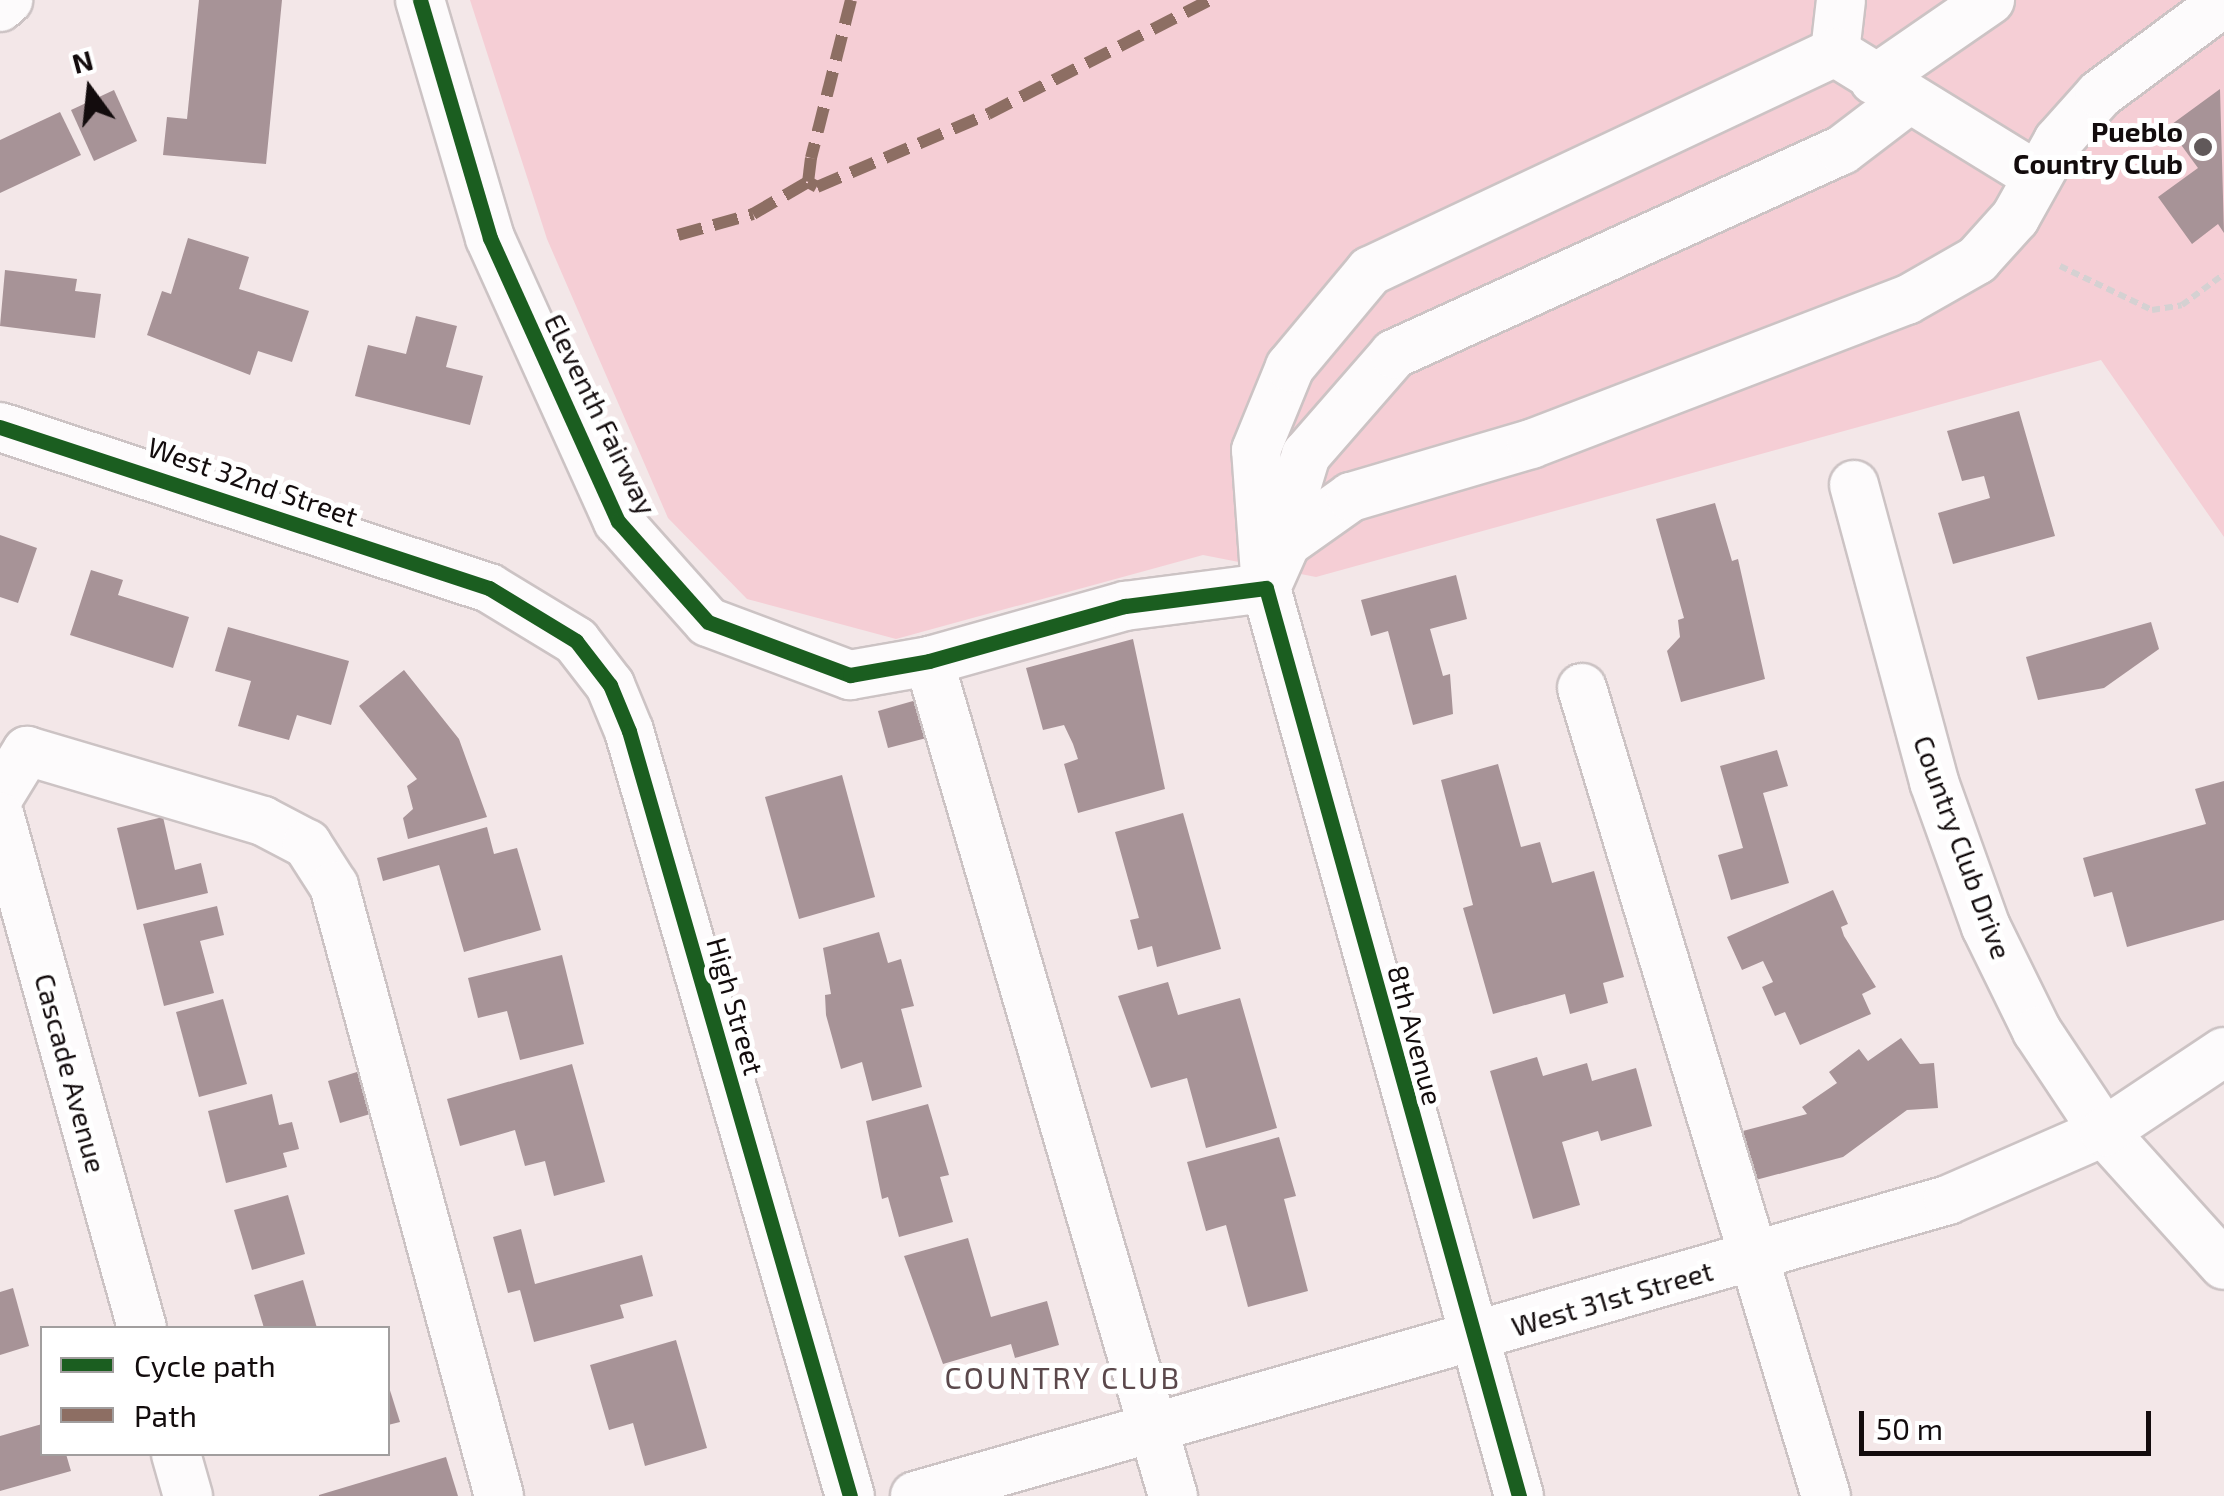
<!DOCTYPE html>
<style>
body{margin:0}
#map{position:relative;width:2224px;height:1496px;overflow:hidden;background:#f3e7e8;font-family:"Exo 2",sans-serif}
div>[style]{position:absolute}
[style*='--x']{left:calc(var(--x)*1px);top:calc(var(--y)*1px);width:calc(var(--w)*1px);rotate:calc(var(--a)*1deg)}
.green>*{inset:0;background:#f5ced5}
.building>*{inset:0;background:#a79397}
.path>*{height:6px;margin-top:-3px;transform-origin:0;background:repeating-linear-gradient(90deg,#d5d1d2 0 8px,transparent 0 13px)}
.roads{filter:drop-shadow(2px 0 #ccc3c4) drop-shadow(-2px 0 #ccc3c4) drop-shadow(0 2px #ccc3c4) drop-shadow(0 -2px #ccc3c4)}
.minor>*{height:48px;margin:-24px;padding:0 24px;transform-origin:24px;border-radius:24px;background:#fdfbfc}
.quiet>*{height:12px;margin-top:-6px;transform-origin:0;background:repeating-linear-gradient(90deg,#8d6e63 0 25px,transparent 0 37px)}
.cycleway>*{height:15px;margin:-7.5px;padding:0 7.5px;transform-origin:7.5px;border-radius:7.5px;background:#1b5e20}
.dots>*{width:28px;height:28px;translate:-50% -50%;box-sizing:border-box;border:5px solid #fff;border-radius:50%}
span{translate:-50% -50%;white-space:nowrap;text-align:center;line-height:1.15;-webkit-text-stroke:10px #fff;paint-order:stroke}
.poi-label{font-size:28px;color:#130c0d;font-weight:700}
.right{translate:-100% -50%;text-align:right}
.street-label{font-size:28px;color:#130c0d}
.neighbourhood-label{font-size:30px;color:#5b484b;letter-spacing:2.5px}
.legend{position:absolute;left:40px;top:1326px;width:350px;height:130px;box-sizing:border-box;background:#fff;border:2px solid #a19e9e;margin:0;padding:12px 18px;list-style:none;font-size:30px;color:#130c0d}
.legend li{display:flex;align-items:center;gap:20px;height:50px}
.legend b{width:50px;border:2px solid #a19e9e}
.north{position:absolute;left:40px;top:40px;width:100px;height:100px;-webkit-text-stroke:8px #fff;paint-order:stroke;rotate:345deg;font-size:28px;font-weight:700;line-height:40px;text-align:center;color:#130c0d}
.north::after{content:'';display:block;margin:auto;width:35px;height:45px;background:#130c0d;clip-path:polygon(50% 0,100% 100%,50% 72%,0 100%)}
.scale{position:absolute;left:1859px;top:1411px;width:292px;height:45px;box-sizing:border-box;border:5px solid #130c0d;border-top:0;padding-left:12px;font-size:30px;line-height:35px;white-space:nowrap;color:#130c0d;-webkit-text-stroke:8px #fff;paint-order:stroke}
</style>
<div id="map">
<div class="green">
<div style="clip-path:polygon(470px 0,2224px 0,2224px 537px,2101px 360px,1316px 577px,1203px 555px,896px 639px,747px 599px,668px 518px,547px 239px)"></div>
</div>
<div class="building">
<div style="clip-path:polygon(199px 0,282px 0,266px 164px,163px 155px,167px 117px,187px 119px)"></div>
<div style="clip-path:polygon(2220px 89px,2224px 233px,2218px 224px,2192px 244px,2158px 197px,2198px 168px,2168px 127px)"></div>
<div style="clip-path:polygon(114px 90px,137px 141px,94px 161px,71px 110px)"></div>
<div style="clip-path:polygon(60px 112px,81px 155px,0 193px,0 140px)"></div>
<div style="clip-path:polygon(188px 238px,249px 257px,239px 289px,309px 311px,292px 362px,258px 351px,250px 375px,147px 335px,162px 291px,171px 294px)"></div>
<div style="clip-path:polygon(5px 270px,77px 279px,75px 291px,101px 294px,95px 338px,0 326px)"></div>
<div style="clip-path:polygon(416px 316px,457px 326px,446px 367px,483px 376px,470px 425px,355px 396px,368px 345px,406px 354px)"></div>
<div style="clip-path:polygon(2019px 411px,2055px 536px,1953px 564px,1938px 513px,1990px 498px,1984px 476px,1962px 481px,1947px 431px)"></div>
<div style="clip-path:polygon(1715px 503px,1732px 561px,1738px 559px,1765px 679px,1681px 702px,1667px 651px,1680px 637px,1678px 620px,1684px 618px,1656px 519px)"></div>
<div style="clip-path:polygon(0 535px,37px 548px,18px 603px,0 597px)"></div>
<div style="clip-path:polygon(91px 570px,123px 580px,118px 595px,189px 617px,173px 668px,70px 635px)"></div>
<div style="clip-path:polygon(1456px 575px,1467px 619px,1430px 629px,1443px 676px,1450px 674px,1453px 714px,1413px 725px,1388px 631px,1371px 636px,1361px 600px)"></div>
<div style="clip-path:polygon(2151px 622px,2159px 649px,2104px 688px,2038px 700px,2026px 657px)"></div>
<div style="clip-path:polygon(228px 627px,349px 661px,331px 725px,297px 715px,289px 740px,238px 726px,251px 681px,215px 671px)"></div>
<div style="clip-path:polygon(1133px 639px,1165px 789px,1078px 813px,1064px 764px,1078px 759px,1073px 744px,1064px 725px,1043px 730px,1026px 668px)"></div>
<div style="clip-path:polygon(404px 670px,459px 739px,487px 817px,408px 839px,403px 818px,413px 809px,407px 786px,417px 779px,359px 706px)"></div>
<div style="clip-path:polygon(927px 697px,938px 735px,888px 748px,878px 711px)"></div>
<div style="clip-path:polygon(1777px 750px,1788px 786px,1763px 793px,1789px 883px,1731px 900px,1718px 855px,1743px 848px,1720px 766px)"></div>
<div style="clip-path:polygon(1498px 764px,1521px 847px,1540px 842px,1552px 883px,1594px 871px,1624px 977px,1603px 983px,1608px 1003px,1570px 1014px,1565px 994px,1493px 1014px,1463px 908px,1473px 905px,1441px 780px)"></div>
<div style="clip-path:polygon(842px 775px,875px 897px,799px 919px,765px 797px)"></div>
<div style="clip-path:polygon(2224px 781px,2224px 920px,2127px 947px,2112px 892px,2094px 897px,2083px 858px,2206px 824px,2195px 789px)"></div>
<div style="clip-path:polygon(1183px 813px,1221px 949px,1157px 967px,1152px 946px,1138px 950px,1130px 920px,1139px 918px,1115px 832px)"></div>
<div style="clip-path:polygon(163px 817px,175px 870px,201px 863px,208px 893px,137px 910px,117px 828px)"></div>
<div style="clip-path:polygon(487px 827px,494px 854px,517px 848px,541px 930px,464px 952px,439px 865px,383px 881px,377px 858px)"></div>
<div style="clip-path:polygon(1833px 890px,1848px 924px,1841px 927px,1844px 936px,1876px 987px,1862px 994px,1871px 1014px,1800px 1045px,1785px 1012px,1775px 1016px,1762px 987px,1773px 982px,1763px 961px,1742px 970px,1727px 937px)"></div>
<div style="clip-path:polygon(217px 906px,224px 935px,200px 941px,214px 993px,164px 1006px,143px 924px)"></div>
<div style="clip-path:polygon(879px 932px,888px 963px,901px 959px,914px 1006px,901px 1009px,922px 1087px,872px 1101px,862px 1062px,841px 1069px,826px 1015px,825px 995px,831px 994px,823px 948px)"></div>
<div style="clip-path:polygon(562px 955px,584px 1044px,520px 1060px,507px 1011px,478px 1018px,468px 978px)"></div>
<div style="clip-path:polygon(1168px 982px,1178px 1015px,1240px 998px,1277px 1128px,1206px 1148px,1187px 1078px,1151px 1088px,1118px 996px)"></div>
<div style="clip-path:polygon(223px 999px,247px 1084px,199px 1097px,176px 1012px)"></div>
<div style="clip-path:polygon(1901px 1038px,1920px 1064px,1934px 1063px,1938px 1108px,1907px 1110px,1843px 1157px,1752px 1181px,1739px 1132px,1807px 1114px,1802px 1107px,1837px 1083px,1829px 1072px,1859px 1049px,1868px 1061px)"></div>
<div style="clip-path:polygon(1537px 1057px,1543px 1076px,1587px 1063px,1592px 1081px,1636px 1068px,1652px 1126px,1601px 1141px,1598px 1131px,1562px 1142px,1580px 1205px,1533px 1219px,1490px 1071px)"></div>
<div style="clip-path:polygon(572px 1064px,605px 1182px,554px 1196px,545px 1161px,525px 1166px,515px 1130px,460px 1146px,447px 1099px)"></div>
<div style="clip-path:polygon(373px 1067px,387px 1109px,340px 1123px,328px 1081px)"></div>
<div style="clip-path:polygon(272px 1094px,279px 1125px,292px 1122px,299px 1149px,283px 1153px,287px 1167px,226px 1183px,208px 1111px)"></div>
<div style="clip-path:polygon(928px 1104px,949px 1175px,940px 1177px,953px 1222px,899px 1237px,888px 1197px,882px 1199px,866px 1121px)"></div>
<div style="clip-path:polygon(1279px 1137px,1296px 1196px,1284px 1199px,1308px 1291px,1248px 1307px,1226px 1225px,1206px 1231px,1187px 1162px)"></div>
<div style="clip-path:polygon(288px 1195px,305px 1254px,252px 1270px,234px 1210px)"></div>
<div style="clip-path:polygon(521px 1229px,535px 1284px,642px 1255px,653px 1296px,620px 1305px,624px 1318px,534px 1342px,520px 1290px,508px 1293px,493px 1237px)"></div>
<div style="clip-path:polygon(968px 1238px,991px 1317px,1047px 1301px,1059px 1345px,1015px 1358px,1011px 1344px,943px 1364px,904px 1256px)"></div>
<div style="clip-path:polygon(303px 1280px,317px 1328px,264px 1328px,254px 1295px)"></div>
<div style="clip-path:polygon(13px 1288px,29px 1346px,0 1355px,0 1292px)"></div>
<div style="clip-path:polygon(676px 1340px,707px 1448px,645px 1466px,633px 1423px,609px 1430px,590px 1365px)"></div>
<div style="clip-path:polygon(388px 1384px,400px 1422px,388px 1425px)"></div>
<div style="clip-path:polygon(42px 1424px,42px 1454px,66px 1454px,71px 1471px,0 1491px,0 1436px)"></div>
<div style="clip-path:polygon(446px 1457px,458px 1496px,319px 1496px,319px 1495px)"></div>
</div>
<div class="path">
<div style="--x:2060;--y:266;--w:102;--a:25.6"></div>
<div style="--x:2152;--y:310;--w:30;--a:-9"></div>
<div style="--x:2182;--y:305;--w:52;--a:-36.4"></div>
</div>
<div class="roads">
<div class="minor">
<div style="--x:420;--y:0;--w:248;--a:73.6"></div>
<div style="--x:490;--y:238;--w:311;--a:65.7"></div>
<div style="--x:618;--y:521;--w:135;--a:48.3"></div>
<div style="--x:708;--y:622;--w:152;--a:20.5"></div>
<div style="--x:850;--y:675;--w:80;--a:-10"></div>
<div style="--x:929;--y:661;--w:204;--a:-15.7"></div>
<div style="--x:1125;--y:606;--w:142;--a:-7.3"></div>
<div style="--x:0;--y:7;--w:11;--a:-41"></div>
<div style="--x:1835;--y:52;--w:52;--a:-83.4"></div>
<div style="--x:1874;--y:80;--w:141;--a:-34.6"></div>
<div style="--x:0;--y:427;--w:515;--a:18.22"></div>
<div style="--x:489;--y:588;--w:102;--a:31.3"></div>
<div style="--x:576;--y:641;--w:56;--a:52.3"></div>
<div style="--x:610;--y:685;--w:50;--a:67.6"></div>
<div style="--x:629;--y:731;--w:796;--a:73.89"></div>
<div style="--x:1854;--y:485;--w:308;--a:74.9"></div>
<div style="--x:1934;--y:782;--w:154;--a:70.3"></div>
<div style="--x:1986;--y:927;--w:116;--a:63.9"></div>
<div style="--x:2037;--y:1031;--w:121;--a:56.4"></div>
<div style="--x:2104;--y:1132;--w:179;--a:47.9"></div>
<div style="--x:1274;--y:560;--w:110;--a:-73.1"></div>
<div style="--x:1306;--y:455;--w:134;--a:-48.9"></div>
<div style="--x:1394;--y:354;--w:492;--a:-24.5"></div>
<div style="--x:1842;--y:150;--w:84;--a:-37.3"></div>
<div style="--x:1266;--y:588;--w:49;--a:-66"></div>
<div style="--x:1286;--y:543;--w:80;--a:-35.3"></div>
<div style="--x:1351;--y:497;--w:188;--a:-16.4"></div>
<div style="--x:1531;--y:444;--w:403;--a:-21"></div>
<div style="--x:1907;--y:300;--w:81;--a:-29.7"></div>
<div style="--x:1977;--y:260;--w:57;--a:-47.9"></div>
<div style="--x:2015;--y:218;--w:88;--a:-60.8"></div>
<div style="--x:2058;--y:141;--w:63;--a:-48.2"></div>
<div style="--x:2100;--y:94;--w:154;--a:-36.6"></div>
<div style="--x:929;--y:661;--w:870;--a:73.71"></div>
<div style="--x:1582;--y:688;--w:844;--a:73.2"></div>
<div style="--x:0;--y:795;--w:52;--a:-58.5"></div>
<div style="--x:27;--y:751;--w:246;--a:16.5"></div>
<div style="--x:263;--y:821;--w:50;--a:27.6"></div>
<div style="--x:307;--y:844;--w:50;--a:57.3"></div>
<div style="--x:334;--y:886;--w:632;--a:74.86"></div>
<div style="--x:0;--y:817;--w:530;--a:74.47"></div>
<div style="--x:176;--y:1454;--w:44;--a:74.1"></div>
<div style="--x:915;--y:1496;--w:1075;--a:-15.99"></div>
<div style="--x:1948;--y:1200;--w:170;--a:-23.6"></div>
<div style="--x:2104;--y:1132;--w:144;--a:-33.7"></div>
<div style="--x:1519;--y:1496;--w:943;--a:-105.57"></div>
<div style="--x:1266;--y:588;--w:138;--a:-94.1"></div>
<div style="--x:1256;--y:450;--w:90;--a:-67.7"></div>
<div style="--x:1290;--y:367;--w:125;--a:-50.2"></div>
<div style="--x:1370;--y:271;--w:514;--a:-25.22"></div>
<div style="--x:1835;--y:52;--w:238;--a:31.6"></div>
</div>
</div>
<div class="quiet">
<div style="--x:851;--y:0;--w:163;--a:104.2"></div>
<div style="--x:811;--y:158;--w:24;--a:97"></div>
<div style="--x:808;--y:182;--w:10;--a:29"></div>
<div style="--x:817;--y:187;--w:186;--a:-23.1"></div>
<div style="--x:988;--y:114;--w:250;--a:-27.2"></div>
<div style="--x:678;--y:235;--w:78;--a:-15.6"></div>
<div style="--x:753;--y:214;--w:64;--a:-30.2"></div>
</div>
<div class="cycleway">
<div style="--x:420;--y:0;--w:248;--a:73.6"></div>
<div style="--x:490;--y:238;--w:311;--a:65.7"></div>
<div style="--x:618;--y:521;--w:135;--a:48.3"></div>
<div style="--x:708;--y:622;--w:152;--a:20.5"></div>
<div style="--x:850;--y:675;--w:80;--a:-10"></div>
<div style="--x:929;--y:661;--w:204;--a:-15.7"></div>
<div style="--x:1125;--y:606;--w:142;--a:-7.3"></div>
<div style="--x:1266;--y:588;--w:943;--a:74.43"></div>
<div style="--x:0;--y:427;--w:515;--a:18.22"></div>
<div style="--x:489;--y:588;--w:102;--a:31.3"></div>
<div style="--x:576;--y:641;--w:56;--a:52.3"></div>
<div style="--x:610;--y:685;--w:50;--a:67.6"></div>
<div style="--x:629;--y:731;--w:796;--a:73.89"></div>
</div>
<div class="dots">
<div style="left:2203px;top:147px;background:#61595a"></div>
</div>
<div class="poi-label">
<span class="right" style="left:2183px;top:147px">Pueblo<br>Country Club</span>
</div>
<div class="street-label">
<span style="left:601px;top:414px;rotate:64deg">Eleventh Fairway</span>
<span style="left:253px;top:481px;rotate:19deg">West 32nd Street</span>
<span style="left:1963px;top:847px;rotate:70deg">Country Club Drive</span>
<span style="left:736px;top:1006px;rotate:74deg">High Street</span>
<span style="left:1416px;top:1035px;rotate:75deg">8th Avenue</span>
<span style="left:71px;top:1073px;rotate:75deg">Cascade Avenue</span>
<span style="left:1612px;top:1298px;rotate:-16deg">West 31st Street</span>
</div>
<div class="neighbourhood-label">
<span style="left:1063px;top:1377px">COUNTRY CLUB</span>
</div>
<ul class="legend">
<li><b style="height:12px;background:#1b5e20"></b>Cycle path</li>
<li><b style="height:12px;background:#8d6e63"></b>Path</li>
</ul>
<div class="north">N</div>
<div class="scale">50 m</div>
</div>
